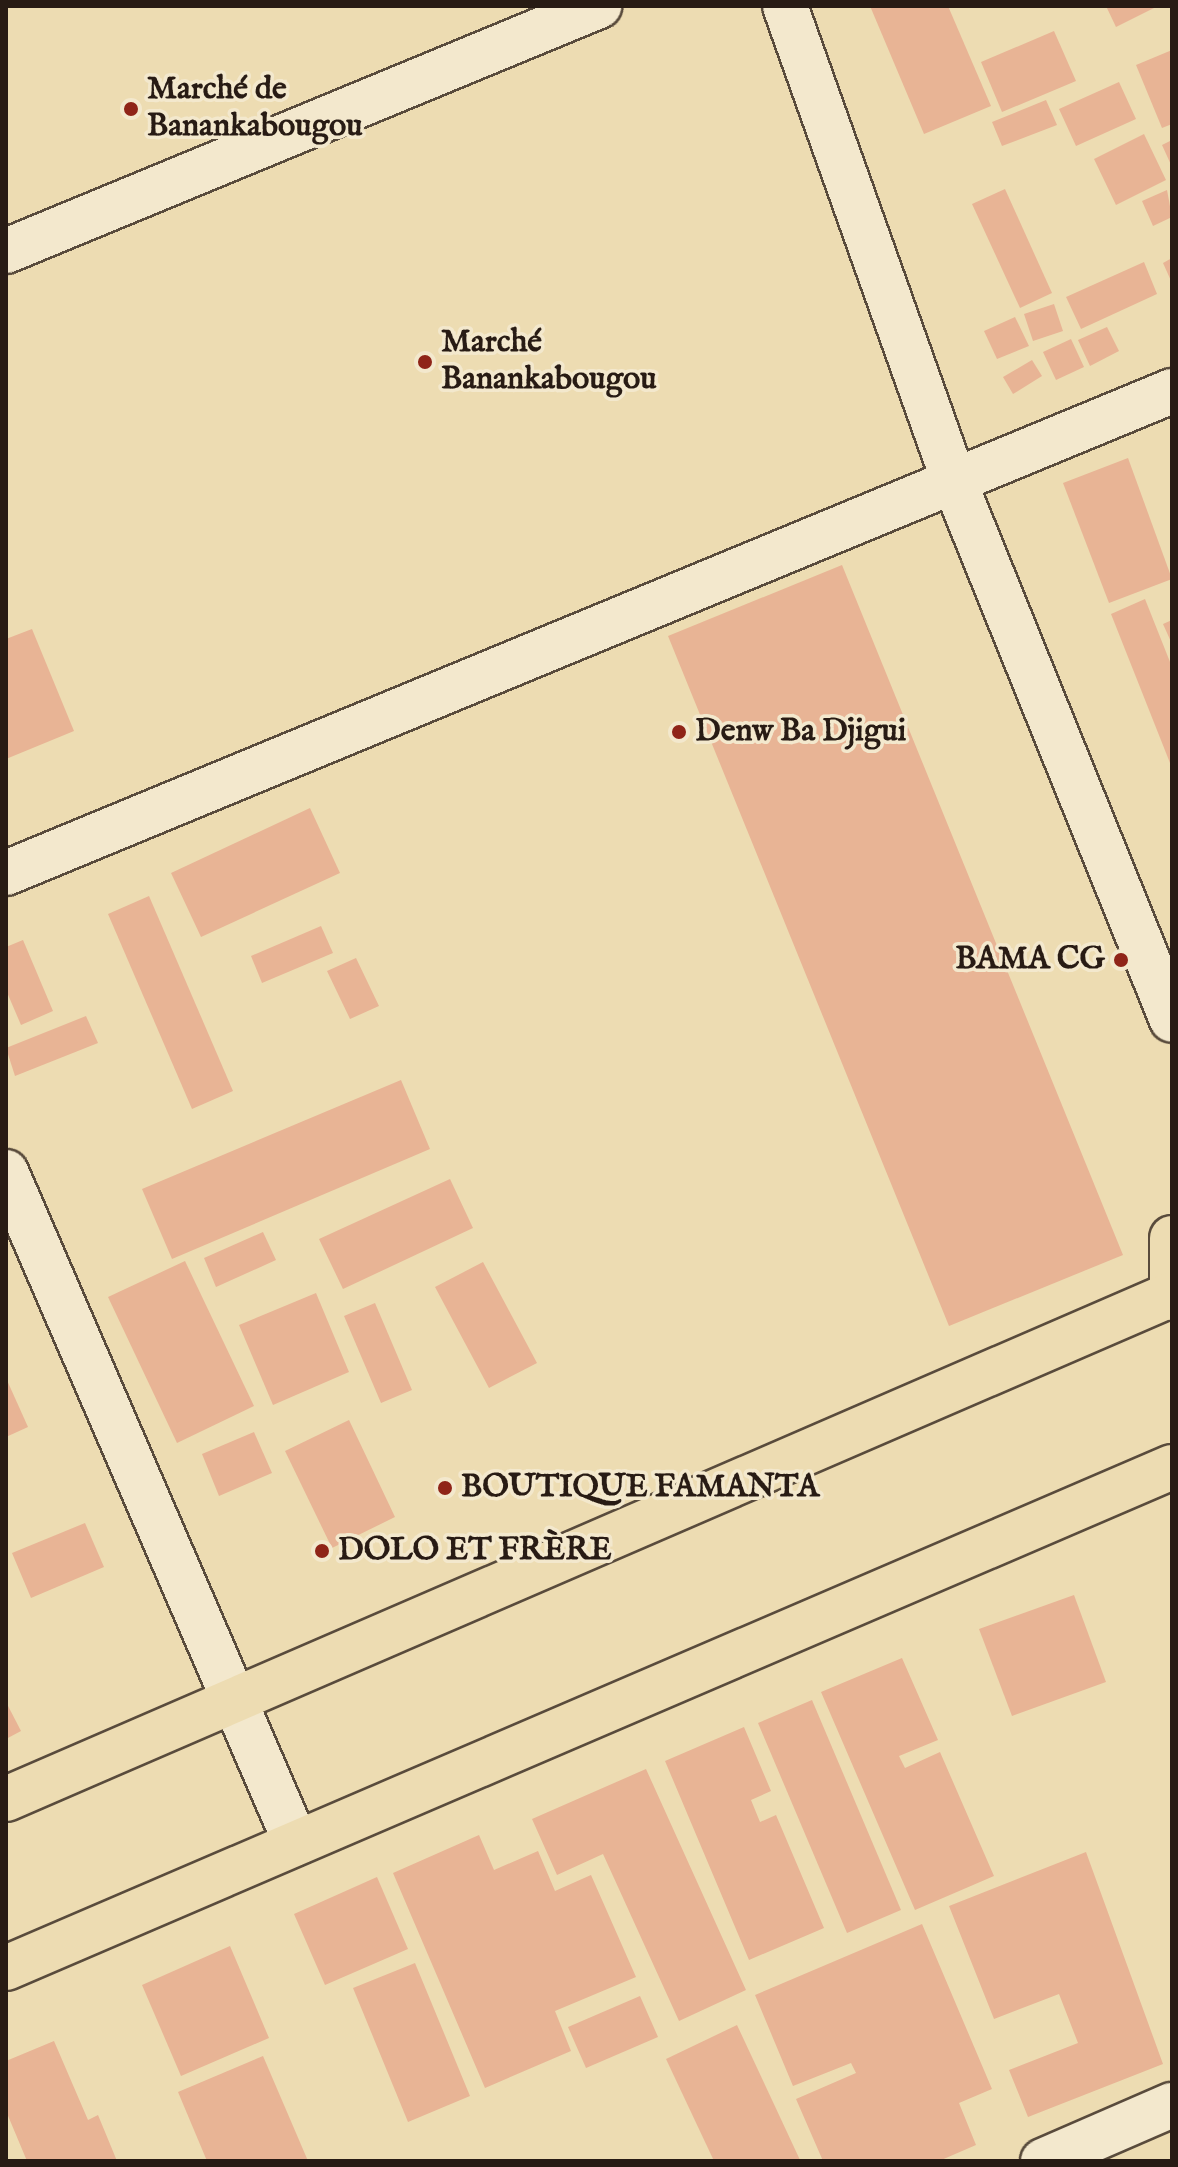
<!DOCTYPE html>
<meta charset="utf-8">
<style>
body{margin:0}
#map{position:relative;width:1178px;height:2167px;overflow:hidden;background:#eddcb2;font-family:"IM FELL English",serif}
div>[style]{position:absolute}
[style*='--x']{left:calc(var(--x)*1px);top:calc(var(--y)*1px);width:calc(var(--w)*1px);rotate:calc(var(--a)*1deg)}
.building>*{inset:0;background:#e8b495}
.roads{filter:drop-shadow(2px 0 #594b3c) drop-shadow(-2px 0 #594b3c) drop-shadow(0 2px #594b3c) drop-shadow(0 -2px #594b3c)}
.minor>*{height:44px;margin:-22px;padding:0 22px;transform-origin:22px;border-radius:22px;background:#f3e8cd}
.major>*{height:44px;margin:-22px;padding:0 22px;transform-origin:22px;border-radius:22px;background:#eddcb2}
.dots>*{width:22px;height:22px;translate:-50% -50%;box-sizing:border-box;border:4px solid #f3e8cd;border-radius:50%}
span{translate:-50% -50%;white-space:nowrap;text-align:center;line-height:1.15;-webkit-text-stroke:7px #f3e8cd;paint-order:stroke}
.poi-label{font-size:32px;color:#281b14;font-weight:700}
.left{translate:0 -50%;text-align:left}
.right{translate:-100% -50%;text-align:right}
.frame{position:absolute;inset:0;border:8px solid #281b14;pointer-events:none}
</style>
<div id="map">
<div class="building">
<div style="clip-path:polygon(870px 6px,948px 6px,991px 106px,924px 134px)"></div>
<div style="clip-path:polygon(1106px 6px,1158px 6px,1116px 27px)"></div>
<div style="clip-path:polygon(1054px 31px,1076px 81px,1002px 112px,981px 62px)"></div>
<div style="clip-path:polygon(1172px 50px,1172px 124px,1162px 128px,1136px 65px)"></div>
<div style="clip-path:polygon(1119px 82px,1136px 119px,1076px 146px,1059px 109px)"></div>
<div style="clip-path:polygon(1046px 100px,1057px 125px,1002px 146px,992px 122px)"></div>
<div style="clip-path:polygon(1144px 134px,1166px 180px,1116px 205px,1094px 159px)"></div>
<div style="clip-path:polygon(1172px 140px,1172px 167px,1162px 145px)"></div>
<div style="clip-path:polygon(1005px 189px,1052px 293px,1020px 308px,972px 204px)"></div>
<div style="clip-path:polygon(1167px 190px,1172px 217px,1153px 226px,1142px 201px)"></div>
<div style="clip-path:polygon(1172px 258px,1172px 283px,1163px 263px)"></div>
<div style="clip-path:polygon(1144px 262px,1157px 294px,1081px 329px,1066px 297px)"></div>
<div style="clip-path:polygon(1054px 304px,1063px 331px,1033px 341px,1024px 314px)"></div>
<div style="clip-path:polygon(1015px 317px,1029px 346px,997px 359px,984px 331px)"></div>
<div style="clip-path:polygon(1107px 327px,1119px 351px,1090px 366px,1078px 340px)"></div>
<div style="clip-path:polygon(1071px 339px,1084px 367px,1056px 380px,1043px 352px)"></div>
<div style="clip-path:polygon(1032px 360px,1042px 376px,1013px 394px,1003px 377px)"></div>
<div style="clip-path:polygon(1128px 458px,1172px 579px,1109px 603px,1063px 483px)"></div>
<div style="clip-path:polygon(842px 565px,1123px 1255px,949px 1326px,668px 636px)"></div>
<div style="clip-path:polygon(1145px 599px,1172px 667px,1172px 768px,1111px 614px)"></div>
<div style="clip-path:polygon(1172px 620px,1172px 644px,1163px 624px)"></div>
<div style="clip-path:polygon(32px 629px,74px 731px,6px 759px,6px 639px)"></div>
<div style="clip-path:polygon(310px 808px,340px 873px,201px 937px,171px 873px)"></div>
<div style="clip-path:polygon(149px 896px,233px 1091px,192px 1109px,108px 914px)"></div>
<div style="clip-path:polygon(321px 926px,333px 953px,262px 983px,251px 956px)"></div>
<div style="clip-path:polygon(23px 940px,53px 1011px,21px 1025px,6px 990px,6px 947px)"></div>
<div style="clip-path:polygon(356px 958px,379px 1006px,350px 1019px,327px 971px)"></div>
<div style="clip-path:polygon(86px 1016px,98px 1043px,15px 1076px,6px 1048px)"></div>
<div style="clip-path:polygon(401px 1080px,430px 1149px,172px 1259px,142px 1189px)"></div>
<div style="clip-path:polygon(450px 1179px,473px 1228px,343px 1289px,319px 1239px)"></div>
<div style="clip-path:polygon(263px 1232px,276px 1260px,216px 1287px,204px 1258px)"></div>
<div style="clip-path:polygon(185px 1261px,254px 1406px,177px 1443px,108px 1297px)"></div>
<div style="clip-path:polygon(483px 1262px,537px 1363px,489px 1388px,435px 1287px)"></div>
<div style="clip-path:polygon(316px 1293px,349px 1372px,273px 1405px,239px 1325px)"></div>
<div style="clip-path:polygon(375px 1303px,412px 1390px,381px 1403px,344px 1316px)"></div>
<div style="clip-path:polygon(6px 1378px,28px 1427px,6px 1437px)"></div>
<div style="clip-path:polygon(349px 1420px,395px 1517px,332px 1548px,285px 1451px)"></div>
<div style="clip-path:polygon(254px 1432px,272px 1473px,219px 1496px,202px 1454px)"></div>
<div style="clip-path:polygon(85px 1523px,104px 1567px,31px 1598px,12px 1553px)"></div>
<div style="clip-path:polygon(1074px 1595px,1106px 1682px,1012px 1716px,979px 1629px)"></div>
<div style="clip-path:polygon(902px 1658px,938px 1740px,899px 1756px,905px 1768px,940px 1752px,994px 1876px,915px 1910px,821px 1692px)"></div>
<div style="clip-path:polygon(812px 1700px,901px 1910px,847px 1933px,758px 1723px)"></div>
<div style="clip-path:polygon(6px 1702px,21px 1731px,6px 1739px)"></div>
<div style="clip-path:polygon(744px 1727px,771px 1791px,751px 1800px,760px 1822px,776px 1815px,824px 1928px,749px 1960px,665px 1761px)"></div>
<div style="clip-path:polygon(646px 1769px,746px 1990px,679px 2021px,603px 1854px,557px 1875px,532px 1819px)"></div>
<div style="clip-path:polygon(479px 1835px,494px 1870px,538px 1851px,555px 1891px,591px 1875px,636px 1977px,555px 2011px,571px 2051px,485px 2088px,393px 1873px)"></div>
<div style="clip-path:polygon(1086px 1852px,1163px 2064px,1028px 2117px,1009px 2070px,1078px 2043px,1059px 1994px,994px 2019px,949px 1906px)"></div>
<div style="clip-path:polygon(377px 1877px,408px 1949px,325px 1985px,294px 1914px)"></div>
<div style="clip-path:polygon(922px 1924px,992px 2089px,959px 2103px,976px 2145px,939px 2161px,823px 2161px,796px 2099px,856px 2073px,851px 2063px,793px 2086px,755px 1995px)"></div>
<div style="clip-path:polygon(230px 1946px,269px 2038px,181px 2076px,142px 1985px)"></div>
<div style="clip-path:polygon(415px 1963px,470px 2096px,408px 2122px,353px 1988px)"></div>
<div style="clip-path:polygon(640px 1996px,658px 2037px,586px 2068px,568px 2027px)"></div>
<div style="clip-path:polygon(737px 2025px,800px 2160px,797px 2161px,714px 2161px,666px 2059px)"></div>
<div style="clip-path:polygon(54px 2041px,88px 2120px,98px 2115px,117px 2161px,27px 2161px,6px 2111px,6px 2061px)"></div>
<div style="clip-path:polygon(263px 2056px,308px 2161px,207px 2161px,178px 2092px)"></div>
</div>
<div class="roads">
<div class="minor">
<div style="--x:785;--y:6;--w:504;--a:70.41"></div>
<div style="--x:954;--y:481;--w:581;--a:67.98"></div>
<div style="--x:6;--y:251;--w:642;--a:-22.45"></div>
<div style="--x:6;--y:873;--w:1262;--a:-22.46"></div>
<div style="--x:6;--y:1172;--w:731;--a:66.63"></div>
<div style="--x:1043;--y:2161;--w:141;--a:-23.5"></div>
</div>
<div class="major">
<div style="--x:1172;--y:1238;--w:60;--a:90"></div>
<div style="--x:6;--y:1799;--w:1268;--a:-23.41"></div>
<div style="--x:6;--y:1968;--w:1269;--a:-23.25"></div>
</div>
</div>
<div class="dots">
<div style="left:131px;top:109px;background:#8f2418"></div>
<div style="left:425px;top:362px;background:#8f2418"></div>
<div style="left:679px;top:732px;background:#8f2418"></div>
<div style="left:1121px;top:960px;background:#8f2418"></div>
<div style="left:445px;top:1488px;background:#8f2418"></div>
<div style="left:322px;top:1551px;background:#8f2418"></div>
</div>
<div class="poi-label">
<span class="left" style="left:147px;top:109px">Marché de<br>Banankabougou</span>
<span class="left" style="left:441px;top:362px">Marché<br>Banankabougou</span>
<span class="left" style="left:695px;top:732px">Denw Ba Djigui</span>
<span class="right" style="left:1105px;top:960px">BAMA CG</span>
<span class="left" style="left:461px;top:1488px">BOUTIQUE FAMANTA</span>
<span class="left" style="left:338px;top:1551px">DOLO ET FRÈRE</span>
</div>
<div class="frame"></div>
</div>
